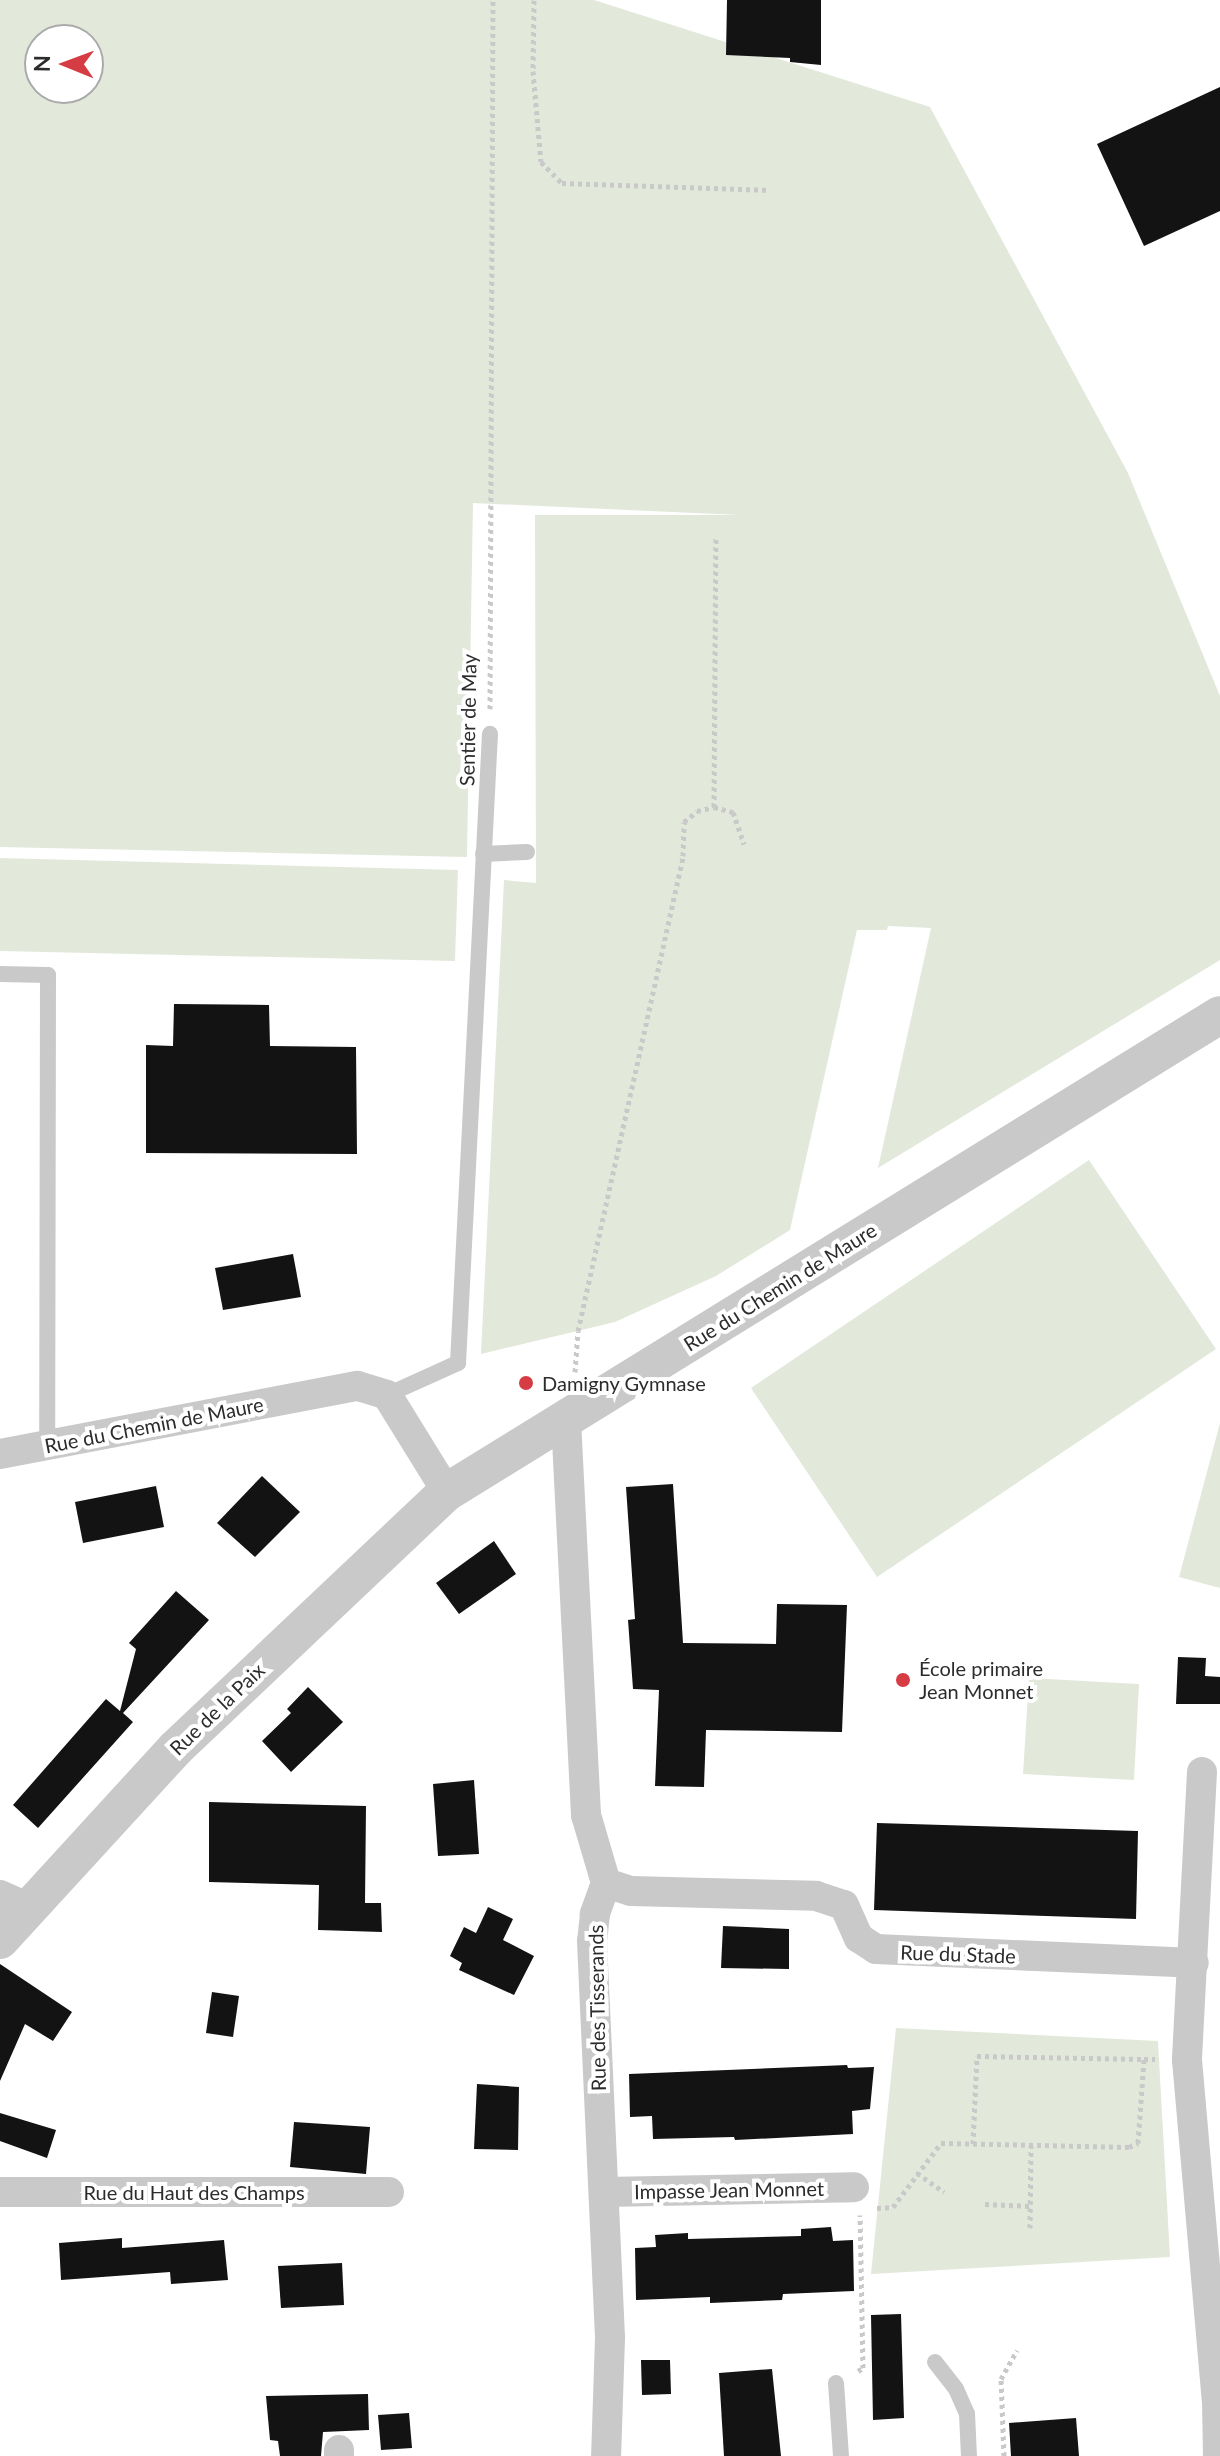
<!DOCTYPE html>
<meta charset="utf-8">
<style>
body{margin:0}
#map{position:relative;width:1220px;height:2456px;overflow:hidden;background:#fff;font-family:Lato,sans-serif}
div>[style]{position:absolute}
[style*='--x']{left:calc(var(--x)*1px);top:calc(var(--y)*1px);width:calc(var(--w)*1px);rotate:calc(var(--a)*1deg)}
.green>*{inset:0;background:#e2e9db}
.building>*{inset:0;background:#131313}
.path>*{height:5px;margin-top:-2.5px;transform-origin:0;background:repeating-linear-gradient(90deg,#c9c9c9 0 4px,transparent 0 8px)}
.service>*{height:16px;margin:-8px;padding:0 8px;transform-origin:8px;border-radius:8px;background:#c9c9c9}
.minor>*{height:30px;margin:-15px;padding:0 15px;transform-origin:15px;border-radius:15px;background:#c9c9c9}
.tertiary>*{height:38px;margin:-19px;padding:0 19px;transform-origin:19px;border-radius:19px;background:#c9c9c9}
.dots>*{width:22px;height:22px;translate:-50% -50%;box-sizing:border-box;border:4px solid #fff;border-radius:50%}
span{translate:-50% -50%;white-space:nowrap;text-align:center;line-height:1.15;-webkit-text-stroke:8px #fff;paint-order:stroke}
.street-label{font-size:20px;color:#2c2c2c}
.poi-label{font-size:20px;color:#2c2c2c}
.left{translate:0 -50%;text-align:left}
.north{position:absolute;left:24px;top:24px;width:80px;height:80px;box-sizing:border-box;background:#fff;border:2px solid #ababab;border-radius:50%;rotate:271deg;font-size:22px;font-weight:700;line-height:32px;text-align:center;color:#2c2c2c}
.north::after{content:'';display:block;margin:auto;width:28px;height:36px;background:#d63c43;clip-path:polygon(50% 0,100% 100%,50% 72%,0 100%)}
</style>
<div id="map">
<div class="green">
<div style="clip-path:polygon(evenodd,0 0,594px 0,930px 107px,1128px 473px,1220px 696px,1220px 960px,878px 1168px,931px 928px,888px 926px,887px 930px,857px 930px,790px 1230px,716px 1276px,615px 1322px,481px 1354px,504px 880px,536px 883px,535px 515px,739px 515px,473px 503px,467px 857px,0 847px,0 0,40px 40px,88px 40px,88px 88px,40px 88px,40px 40px)"></div>
<div style="clip-path:polygon(0 858px,458px 870px,455px 961px,0 951px)"></div>
<div style="clip-path:polygon(1089px 1160px,1216px 1349px,877px 1577px,751px 1388px)"></div>
<div style="clip-path:polygon(1220px 1423px,1220px 1588px,1179px 1577px)"></div>
<div style="clip-path:polygon(1029px 1678px,1139px 1684px,1134px 1780px,1023px 1774px)"></div>
<div style="clip-path:polygon(896px 2028px,1158px 2041px,1170px 2257px,871px 2274px)"></div>
</div>
<div class="building">
<div style="clip-path:polygon(727px 0,821px 0,821px 65px,790px 62px,790px 58px,726px 55px)"></div>
<div style="clip-path:polygon(1220px 87px,1220px 211px,1144px 246px,1097px 144px)"></div>
<div style="clip-path:polygon(174px 1004px,269px 1005px,270px 1046px,356px 1047px,357px 1154px,146px 1153px,146px 1045px,173px 1046px)"></div>
<div style="clip-path:polygon(293px 1254px,301px 1297px,223px 1310px,215px 1268px)"></div>
<div style="clip-path:polygon(262px 1476px,300px 1512px,255px 1557px,217px 1523px)"></div>
<div style="clip-path:polygon(673px 1484px,683px 1643px,776px 1644px,777px 1604px,847px 1605px,842px 1732px,706px 1730px,704px 1787px,655px 1786px,659px 1690px,633px 1689px,628px 1620px,635px 1619px,626px 1487px)"></div>
<div style="clip-path:polygon(156px 1486px,164px 1527px,83px 1543px,75px 1502px)"></div>
<div style="clip-path:polygon(494px 1541px,516px 1574px,459px 1614px,436px 1583px)"></div>
<div style="clip-path:polygon(176px 1591px,209px 1620px,123px 1713px,133px 1722px,38px 1828px,13px 1805px,106px 1699px,120px 1711px,136px 1649px,129px 1643px)"></div>
<div style="clip-path:polygon(1178px 1657px,1206px 1658px,1205px 1676px,1220px 1677px,1220px 1704px,1176px 1704px)"></div>
<div style="clip-path:polygon(308px 1687px,343px 1722px,291px 1772px,262px 1741px,291px 1713px,287px 1709px)"></div>
<div style="clip-path:polygon(474px 1780px,479px 1854px,438px 1856px,433px 1784px)"></div>
<div style="clip-path:polygon(209px 1802px,366px 1806px,365px 1903px,381px 1903px,382px 1932px,318px 1930px,319px 1885px,209px 1882px)"></div>
<div style="clip-path:polygon(877px 1823px,1138px 1831px,1136px 1919px,874px 1910px)"></div>
<div style="clip-path:polygon(488px 1907px,513px 1919px,503px 1940px,534px 1956px,514px 1995px,459px 1970px,462px 1963px,450px 1956px,464px 1927px,476px 1933px)"></div>
<div style="clip-path:polygon(723px 1926px,789px 1929px,789px 1969px,721px 1968px)"></div>
<div style="clip-path:polygon(0 1964px,72px 2012px,53px 2041px,25px 2024px,0 2081px)"></div>
<div style="clip-path:polygon(212px 1992px,239px 1996px,233px 2037px,206px 2033px)"></div>
<div style="clip-path:polygon(847px 2065px,848px 2068px,874px 2067px,870px 2109px,852px 2111px,853px 2134px,735px 2140px,734px 2137px,653px 2139px,652px 2116px,630px 2117px,629px 2074px)"></div>
<div style="clip-path:polygon(477px 2084px,519px 2087px,518px 2150px,474px 2149px)"></div>
<div style="clip-path:polygon(0 2113px,56px 2130px,47px 2158px,0 2141px)"></div>
<div style="clip-path:polygon(294px 2122px,370px 2127px,366px 2174px,290px 2167px)"></div>
<div style="clip-path:polygon(831px 2227px,833px 2241px,853px 2240px,854px 2291px,783px 2294px,782px 2300px,710px 2303px,710px 2297px,636px 2300px,635px 2248px,656px 2247px,655px 2235px,688px 2233px,688px 2239px,801px 2236px,801px 2229px)"></div>
<div style="clip-path:polygon(122px 2238px,122px 2248px,224px 2240px,228px 2280px,171px 2284px,170px 2272px,61px 2280px,59px 2243px)"></div>
<div style="clip-path:polygon(342px 2263px,344px 2305px,281px 2308px,278px 2266px)"></div>
<div style="clip-path:polygon(901px 2314px,904px 2418px,873px 2420px,871px 2315px)"></div>
<div style="clip-path:polygon(641px 2360px,670px 2360px,671px 2394px,642px 2395px)"></div>
<div style="clip-path:polygon(772px 2369px,781px 2456px,724px 2456px,719px 2373px)"></div>
<div style="clip-path:polygon(368px 2394px,369px 2430px,323px 2432px,321px 2456px,280px 2456px,278px 2441px,270px 2440px,266px 2396px)"></div>
<div style="clip-path:polygon(409px 2413px,412px 2448px,381px 2450px,378px 2415px)"></div>
<div style="clip-path:polygon(1076px 2418px,1079px 2456px,1011px 2456px,1009px 2423px)"></div>
</div>
<div class="path">
<div style="--x:534;--y:0;--w:71;--a:90.8"></div>
<div style="--x:533;--y:71;--w:91;--a:85"></div>
<div style="--x:541;--y:162;--w:30;--a:45"></div>
<div style="--x:562;--y:183;--w:208;--a:1.9"></div>
<div style="--x:490;--y:709;--w:709;--a:-89.76"></div>
<div style="--x:714;--y:807;--w:270;--a:-89.6"></div>
<div style="--x:575;--y:1372;--w:41;--a:-85.8"></div>
<div style="--x:578;--y:1331;--w:486;--a:-77.5"></div>
<div style="--x:683;--y:856;--w:34;--a:-88"></div>
<div style="--x:684;--y:822;--w:17;--a:-40"></div>
<div style="--x:697;--y:811;--w:17;--a:-13"></div>
<div style="--x:714;--y:807;--w:20;--a:15"></div>
<div style="--x:733;--y:812;--w:34;--a:71"></div>
<div style="--x:973;--y:2144;--w:88;--a:-87.4"></div>
<div style="--x:977;--y:2056;--w:167;--a:1"></div>
<div style="--x:917;--y:2173;--w:33;--a:35"></div>
<div style="--x:985;--y:2204;--w:45;--a:2.5"></div>
<div style="--x:877;--y:2208;--w:16;--a:-4"></div>
<div style="--x:893;--y:2207;--w:80;--a:-53.1"></div>
<div style="--x:941;--y:2143;--w:188;--a:1.2"></div>
<div style="--x:1129;--y:2147;--w:10;--a:-24"></div>
<div style="--x:1138;--y:2143;--w:84;--a:-85.9"></div>
<div style="--x:1144;--y:2059;--w:11;--a:0"></div>
<div style="--x:1030;--y:2228;--w:83;--a:-89.3"></div>
<div style="--x:858;--y:2371;--w:6;--a:-31"></div>
<div style="--x:863;--y:2368;--w:153;--a:-91.1"></div>
<div style="--x:1004;--y:2456;--w:77;--a:-92.2"></div>
<div style="--x:1001;--y:2379;--w:33;--a:-61"></div>
</div>
<div class="service">
<div style="--x:483;--y:854;--w:44;--a:-2.6"></div>
<div style="--x:0;--y:974;--w:48;--a:1.2"></div>
<div style="--x:48;--y:975;--w:471;--a:90.1"></div>
<div style="--x:387;--y:1395;--w:78;--a:-24.3"></div>
<div style="--x:458;--y:1363;--w:630;--a:-87.09"></div>
<div style="--x:935;--y:2362;--w:34;--a:52"></div>
<div style="--x:956;--y:2389;--w:27;--a:66"></div>
<div style="--x:967;--y:2414;--w:42;--a:87.3"></div>
<div style="--x:836;--y:2383;--w:73;--a:86.1"></div>
</div>
<div class="minor">
<div style="--x:566;--y:1420;--w:396;--a:87.1"></div>
<div style="--x:586;--y:1815;--w:71;--a:73.6"></div>
<div style="--x:606;--y:1883;--w:33;--a:110"></div>
<div style="--x:595;--y:1914;--w:27;--a:96"></div>
<div style="--x:592;--y:1941;--w:397;--a:87.4"></div>
<div style="--x:610;--y:2338;--w:118;--a:91.9"></div>
<div style="--x:0;--y:1454;--w:364;--a:-10.8"></div>
<div style="--x:358;--y:1386;--w:30;--a:17"></div>
<div style="--x:387;--y:1395;--w:114;--a:58.3"></div>
<div style="--x:1202;--y:1772;--w:288;--a:93"></div>
<div style="--x:1187;--y:2060;--w:341;--a:85"></div>
<div style="--x:1217;--y:2400;--w:56;--a:89"></div>
<div style="--x:606;--y:1883;--w:26;--a:18"></div>
<div style="--x:631;--y:1891;--w:185;--a:1.5"></div>
<div style="--x:816;--y:1896;--w:29;--a:18"></div>
<div style="--x:844;--y:1905;--w:36;--a:66"></div>
<div style="--x:859;--y:1938;--w:20;--a:33"></div>
<div style="--x:876;--y:1949;--w:318;--a:2.5"></div>
<div style="--x:0;--y:1895;--w:32;--a:24"></div>
<div style="--x:0;--y:2192;--w:389;--a:0"></div>
<div style="--x:604;--y:2192;--w:250;--a:-1.1"></div>
<div style="--x:339;--y:2450;--w:6;--a:90"></div>
</div>
<div class="tertiary">
<div style="--x:0;--y:1940;--w:260;--a:-47.5"></div>
<div style="--x:176;--y:1748;--w:373;--a:-43.4"></div>
<div style="--x:447;--y:1492;--w:908;--a:-31.68"></div>
</div>
<div class="dots">
<div style="left:526px;top:1383px;background:#d63c43"></div>
<div style="left:903px;top:1680px;background:#d63c43"></div>
</div>
<div class="street-label">
<span style="left:468px;top:720px;rotate:-89deg">Sentier de May</span>
<span style="left:780px;top:1287px;rotate:-32deg">Rue du Chemin de Maure</span>
<span style="left:154px;top:1425px;rotate:-11deg">Rue du Chemin de Maure</span>
<span style="left:217px;top:1709px;rotate:-44deg">Rue de la Paix</span>
<span style="left:958px;top:1954px;rotate:2deg">Rue du Stade</span>
<span style="left:597px;top:2008px;rotate:-91deg">Rue des Tisserands</span>
<span style="left:729px;top:2190px;rotate:-1deg">Impasse Jean Monnet</span>
<span style="left:194px;top:2192px">Rue du Haut des Champs</span>
</div>
<div class="poi-label">
<span class="left" style="left:542px;top:1383px">Damigny Gymnase</span>
<span class="left" style="left:919px;top:1680px">École primaire<br>Jean Monnet</span>
</div>
<div class="north">N</div>
</div>
